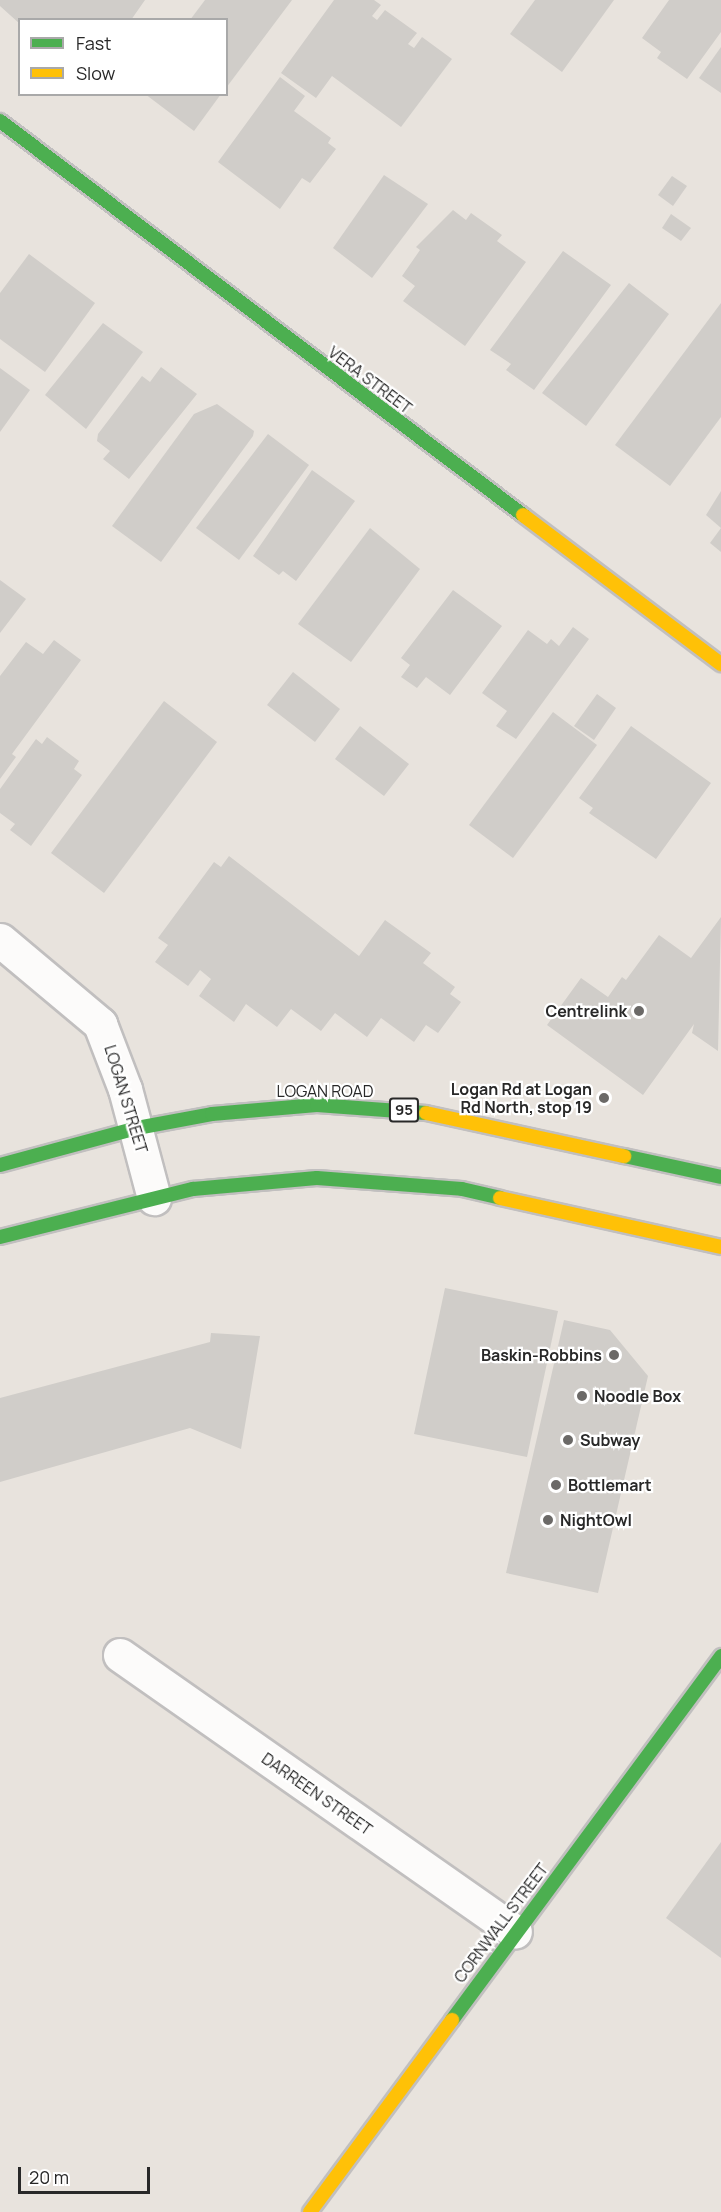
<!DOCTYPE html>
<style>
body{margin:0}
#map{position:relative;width:721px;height:2212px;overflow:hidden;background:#e8e3dd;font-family:Manrope,sans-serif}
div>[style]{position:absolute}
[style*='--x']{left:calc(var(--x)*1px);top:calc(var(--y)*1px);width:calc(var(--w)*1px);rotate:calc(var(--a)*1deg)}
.building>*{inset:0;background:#d0cdc9}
.roads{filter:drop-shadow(2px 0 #c1bfbf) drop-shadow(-2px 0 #c1bfbf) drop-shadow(0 2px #c1bfbf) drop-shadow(0 -2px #c1bfbf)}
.street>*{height:33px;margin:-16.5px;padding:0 16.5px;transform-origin:16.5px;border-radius:16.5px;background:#fcfbfa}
.fast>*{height:14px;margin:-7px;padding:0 7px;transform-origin:7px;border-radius:7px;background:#4caf50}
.slow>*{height:14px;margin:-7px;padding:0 7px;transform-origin:7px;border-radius:7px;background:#ffc107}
.dots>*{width:16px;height:16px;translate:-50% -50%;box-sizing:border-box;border:3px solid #fff;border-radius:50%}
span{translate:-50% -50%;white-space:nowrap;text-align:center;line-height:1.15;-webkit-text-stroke:4.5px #fff;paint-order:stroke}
.shield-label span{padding:2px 4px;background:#fff;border:2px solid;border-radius:4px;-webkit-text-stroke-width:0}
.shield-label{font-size:15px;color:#282828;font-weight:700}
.street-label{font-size:16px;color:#282828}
.poi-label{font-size:16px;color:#282828;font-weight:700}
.right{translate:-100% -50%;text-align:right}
.left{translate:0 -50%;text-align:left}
.legend{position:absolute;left:18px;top:18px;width:210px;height:78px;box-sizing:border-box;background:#fff;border:2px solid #a9a9a9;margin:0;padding:8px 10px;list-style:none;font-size:18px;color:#282828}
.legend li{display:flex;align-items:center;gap:12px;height:30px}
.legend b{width:30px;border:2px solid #a9a9a9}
.scale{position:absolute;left:18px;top:2167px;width:132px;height:27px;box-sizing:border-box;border:3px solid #282828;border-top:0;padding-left:8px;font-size:18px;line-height:21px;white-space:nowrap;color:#282828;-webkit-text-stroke:4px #fff;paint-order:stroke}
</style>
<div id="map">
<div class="building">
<div style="clip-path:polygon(0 0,145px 0,131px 20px,20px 20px,20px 24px,0 6px)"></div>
<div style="clip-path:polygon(205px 0,292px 0,226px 88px,226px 20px,190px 20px)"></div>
<div style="clip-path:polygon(334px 0,374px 0,381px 5px,372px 16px,377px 20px,385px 10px,417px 33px,408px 44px,414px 48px,422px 37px,452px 59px,401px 127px,332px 76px,316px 98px,281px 73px)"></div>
<div style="clip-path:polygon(535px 0,614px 0,562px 72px,510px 34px)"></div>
<div style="clip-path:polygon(669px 0,721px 0,721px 32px,687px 79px,657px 58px,661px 52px,642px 38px)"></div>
<div style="clip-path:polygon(721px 47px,721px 93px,699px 78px)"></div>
<div style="clip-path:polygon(280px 77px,305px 96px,294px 111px,331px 138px,328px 143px,336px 149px,310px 183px,302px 178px,280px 209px,218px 162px)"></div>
<div style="clip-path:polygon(145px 94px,221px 94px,194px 131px)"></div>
<div style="clip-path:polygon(384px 175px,428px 204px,372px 278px,333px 248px)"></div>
<div style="clip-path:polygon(672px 176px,687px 186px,673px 206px,658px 195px)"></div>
<div style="clip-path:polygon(453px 210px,466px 220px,471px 213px,502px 235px,497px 241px,526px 262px,465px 346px,403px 301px,415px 286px,402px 276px,420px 250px,416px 247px)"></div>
<div style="clip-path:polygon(671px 214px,691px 228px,681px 241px,662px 228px)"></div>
<div style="clip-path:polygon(563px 251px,611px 285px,534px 390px,506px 370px,511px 364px,490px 350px)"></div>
<div style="clip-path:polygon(29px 254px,95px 303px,45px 372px,0 339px,0 293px)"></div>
<div style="clip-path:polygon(629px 283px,669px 314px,586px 426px,542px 393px)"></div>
<div style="clip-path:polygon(721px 303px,721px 417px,670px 486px,615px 445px)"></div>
<div style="clip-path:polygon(103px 323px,143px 352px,86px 429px,45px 395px)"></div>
<div style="clip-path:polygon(161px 367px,197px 394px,129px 479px,103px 459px,110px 451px,97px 441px,98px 434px,142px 376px,150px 382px)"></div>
<div style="clip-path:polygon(0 368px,30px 390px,0 432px)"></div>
<div style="clip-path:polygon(217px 404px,254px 431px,253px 436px,161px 562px,112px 526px,194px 414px)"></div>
<div style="clip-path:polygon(268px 434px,309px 465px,239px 560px,196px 528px)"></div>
<div style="clip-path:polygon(312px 470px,355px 501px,296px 581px,283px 571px,279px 575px,253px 556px)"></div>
<div style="clip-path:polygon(721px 491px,721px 528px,706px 515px)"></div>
<div style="clip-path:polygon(370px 528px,420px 569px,351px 662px,298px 624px)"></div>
<div style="clip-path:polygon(721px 528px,721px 552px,710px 543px)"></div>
<div style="clip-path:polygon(0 580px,26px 599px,0 633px)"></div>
<div style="clip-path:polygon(453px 590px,502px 626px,450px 695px,426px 677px,417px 688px,401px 677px,410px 665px,401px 658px)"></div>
<div style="clip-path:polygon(573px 627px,589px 639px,516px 739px,496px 726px,507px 711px,482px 693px,528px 630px,547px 644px,551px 639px,559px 646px)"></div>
<div style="clip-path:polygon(54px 640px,81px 660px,12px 754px,16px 757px,0 779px,0 676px,26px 642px,43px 654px)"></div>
<div style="clip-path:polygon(293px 672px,340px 709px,315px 742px,267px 705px)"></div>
<div style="clip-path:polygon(597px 694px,616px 708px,594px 740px,574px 726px)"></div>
<div style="clip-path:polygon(164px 701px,217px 742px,104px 893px,51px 853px)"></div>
<div style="clip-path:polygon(553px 712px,597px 745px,513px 858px,469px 825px)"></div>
<div style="clip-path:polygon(360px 726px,409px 764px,384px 796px,335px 759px)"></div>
<div style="clip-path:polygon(631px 726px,711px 783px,656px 859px,589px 813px,593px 808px,579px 798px)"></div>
<div style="clip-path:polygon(47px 737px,79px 761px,74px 769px,82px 775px,31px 846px,10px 830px,15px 824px,0 813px,0 789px,36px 739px,42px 744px)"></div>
<div style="clip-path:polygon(229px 856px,359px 956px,385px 920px,431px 953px,423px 963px,455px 987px,450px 994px,461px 1002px,438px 1033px,426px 1025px,414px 1042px,381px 1018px,367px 1037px,335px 1013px,321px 1031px,291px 1009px,277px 1027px,246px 1004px,234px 1022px,199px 996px,211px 979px,200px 970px,188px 986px,155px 962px,168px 945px,158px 938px,214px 862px,221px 867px)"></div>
<div style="clip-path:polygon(721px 917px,718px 1051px,692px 1033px,694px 1024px,643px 1095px,547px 1025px,581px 978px,608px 997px,622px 977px,626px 980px,659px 935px,691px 958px)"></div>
<div style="clip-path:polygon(445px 1288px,558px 1311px,527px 1457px,414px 1434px)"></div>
<div style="clip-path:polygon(564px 1320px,610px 1330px,648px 1376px,598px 1593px,506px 1573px)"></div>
<div style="clip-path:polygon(211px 1333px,260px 1336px,241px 1449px,190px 1428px,0 1482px,0 1398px,210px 1342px)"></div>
<div style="clip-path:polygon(721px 1842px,721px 1958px,666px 1918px)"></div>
</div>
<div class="roads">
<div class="street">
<div style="--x:0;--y:940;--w:131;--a:40"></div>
<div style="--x:100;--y:1024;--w:70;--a:69"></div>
<div style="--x:125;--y:1089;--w:113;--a:75.1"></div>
<div style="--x:120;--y:1655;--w:482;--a:35"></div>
</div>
<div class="fast">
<div style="--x:0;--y:121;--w:655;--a:36.99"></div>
<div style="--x:624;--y:1156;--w:99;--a:12.2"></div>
<div style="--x:0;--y:1165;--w:142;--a:-15.1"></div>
<div style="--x:137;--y:1128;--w:76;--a:-10.6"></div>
<div style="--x:212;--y:1114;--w:105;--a:-4.9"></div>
<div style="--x:317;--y:1105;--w:109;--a:4.2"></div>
<div style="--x:0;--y:1237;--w:199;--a:-14"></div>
<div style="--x:193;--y:1189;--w:124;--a:-5.1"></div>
<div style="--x:317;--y:1178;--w:145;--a:4.3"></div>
<div style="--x:462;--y:1189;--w:39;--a:13"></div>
<div style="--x:452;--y:2020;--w:453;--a:-53.5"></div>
</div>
<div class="slow">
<div style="--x:523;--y:515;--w:248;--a:37"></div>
<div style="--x:426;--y:1113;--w:203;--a:12.3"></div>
<div style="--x:500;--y:1198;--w:226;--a:12.5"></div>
<div style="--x:310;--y:2212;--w:239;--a:-53.5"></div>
</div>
</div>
<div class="dots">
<div style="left:639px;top:1011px;background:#6b6967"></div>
<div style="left:604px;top:1098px;background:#6b6967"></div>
<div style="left:614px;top:1355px;background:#6b6967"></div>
<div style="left:582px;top:1396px;background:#6b6967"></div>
<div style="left:568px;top:1440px;background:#6b6967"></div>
<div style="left:556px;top:1485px;background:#6b6967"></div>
<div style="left:548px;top:1520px;background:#6b6967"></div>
</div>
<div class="shield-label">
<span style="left:404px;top:1110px">95</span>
</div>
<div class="street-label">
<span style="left:370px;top:380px;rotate:37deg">VERA STREET</span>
<span style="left:325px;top:1091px">LOGAN ROAD</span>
<span style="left:126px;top:1099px;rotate:73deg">LOGAN STREET</span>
<span style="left:317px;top:1794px;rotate:35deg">DARREEN STREET</span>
<span style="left:501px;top:1923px;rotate:-53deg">CORNWALL STREET</span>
</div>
<div class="poi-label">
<span class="right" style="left:627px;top:1011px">Centrelink</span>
<span class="right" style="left:592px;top:1098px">Logan Rd at Logan<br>Rd North, stop 19</span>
<span class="right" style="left:602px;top:1355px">Baskin-Robbins</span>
<span class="left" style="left:594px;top:1396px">Noodle Box</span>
<span class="left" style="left:580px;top:1440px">Subway</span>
<span class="left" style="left:568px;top:1485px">Bottlemart</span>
<span class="left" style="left:560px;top:1520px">NightOwl</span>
</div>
<ul class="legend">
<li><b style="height:8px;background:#4caf50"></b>Fast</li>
<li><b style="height:8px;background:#ffc107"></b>Slow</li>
</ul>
<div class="scale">20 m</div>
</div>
